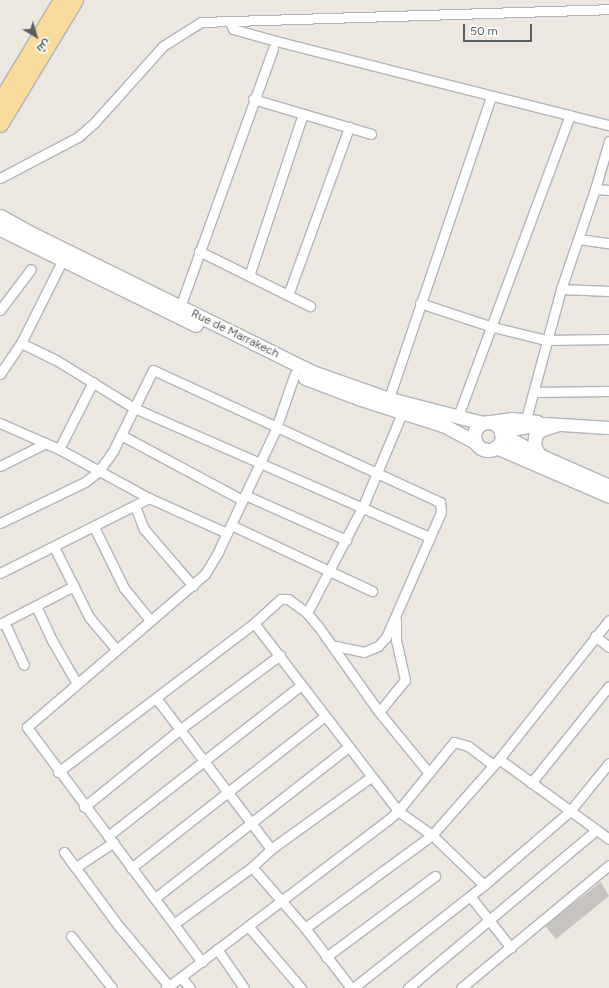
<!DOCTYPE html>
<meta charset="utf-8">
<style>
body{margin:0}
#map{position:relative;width:609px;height:988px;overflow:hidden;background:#ece8e1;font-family:Figtree,Cairo,sans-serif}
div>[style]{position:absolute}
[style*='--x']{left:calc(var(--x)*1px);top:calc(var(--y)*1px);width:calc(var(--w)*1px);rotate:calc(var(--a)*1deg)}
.building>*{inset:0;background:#c7c3be}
.roads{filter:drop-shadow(1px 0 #b2b5b8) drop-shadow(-1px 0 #b2b5b8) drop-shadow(0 1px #b2b5b8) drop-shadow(0 -1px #b2b5b8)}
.minor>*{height:9px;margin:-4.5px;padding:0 4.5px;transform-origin:4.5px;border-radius:4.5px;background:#fff}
.tertiary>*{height:12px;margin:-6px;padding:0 6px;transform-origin:6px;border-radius:6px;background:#fff}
.secondary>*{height:13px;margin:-6.5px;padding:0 6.5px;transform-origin:6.5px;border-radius:6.5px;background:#fff}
.secondary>.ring{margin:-6.5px;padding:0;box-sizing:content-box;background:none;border:13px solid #fff;border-radius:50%}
.trunk>*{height:15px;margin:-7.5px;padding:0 7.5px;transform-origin:7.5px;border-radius:7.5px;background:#f8da9b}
span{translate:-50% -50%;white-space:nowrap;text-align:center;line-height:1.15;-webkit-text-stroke:3px #fff;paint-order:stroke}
.street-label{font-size:12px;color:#5a5e61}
.north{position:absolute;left:16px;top:16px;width:40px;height:40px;-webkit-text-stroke:3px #fff;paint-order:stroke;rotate:142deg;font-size:11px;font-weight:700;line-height:16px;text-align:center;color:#5a5e61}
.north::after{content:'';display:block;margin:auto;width:14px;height:18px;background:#5a5e61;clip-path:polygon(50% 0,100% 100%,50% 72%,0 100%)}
.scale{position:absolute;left:463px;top:24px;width:69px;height:18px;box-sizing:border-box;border:2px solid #5a5e61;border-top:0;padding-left:5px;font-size:12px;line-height:14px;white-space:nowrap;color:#5a5e61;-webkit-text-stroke:3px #fff;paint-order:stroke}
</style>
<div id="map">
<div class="building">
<div style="clip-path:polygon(601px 882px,609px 896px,556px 939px,545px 926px)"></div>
</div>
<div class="roads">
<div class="minor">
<div style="--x:229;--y:21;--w:9;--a:63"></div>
<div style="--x:233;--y:29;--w:45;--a:15.6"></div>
<div style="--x:276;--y:41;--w:343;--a:14.2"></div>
<div style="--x:253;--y:99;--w:123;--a:16.5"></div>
<div style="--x:0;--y:178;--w:88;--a:-27.7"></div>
<div style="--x:78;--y:137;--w:21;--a:-41"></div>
<div style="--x:94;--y:123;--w:103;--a:-48.1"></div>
<div style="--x:163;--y:46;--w:45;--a:-32.3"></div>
<div style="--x:201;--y:22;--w:408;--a:-1.8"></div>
<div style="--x:595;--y:189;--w:14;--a:4"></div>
<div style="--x:579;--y:239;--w:30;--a:8"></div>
<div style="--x:199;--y:251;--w:124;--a:26.4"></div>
<div style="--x:249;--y:276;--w:171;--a:-71.6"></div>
<div style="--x:561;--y:289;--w:48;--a:2.4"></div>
<div style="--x:288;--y:295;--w:179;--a:-70"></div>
<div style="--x:420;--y:303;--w:73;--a:18.4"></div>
<div style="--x:489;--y:326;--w:59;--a:13.8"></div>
<div style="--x:546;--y:340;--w:63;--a:-0.9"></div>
<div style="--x:180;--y:307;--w:275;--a:-70.2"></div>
<div style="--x:0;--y:310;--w:51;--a:-52.9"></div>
<div style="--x:21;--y:343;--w:39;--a:26"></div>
<div style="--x:56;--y:360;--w:92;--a:31.6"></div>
<div style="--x:134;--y:408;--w:322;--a:23.6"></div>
<div style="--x:0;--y:374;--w:37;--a:-56"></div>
<div style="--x:21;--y:343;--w:92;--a:-63.4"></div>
<div style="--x:534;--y:392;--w:75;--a:-0.8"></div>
<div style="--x:389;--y:398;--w:319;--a:-71.3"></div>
<div style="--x:458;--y:416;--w:321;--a:-69.6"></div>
<div style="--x:526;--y:419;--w:135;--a:-74.9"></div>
<div style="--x:561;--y:289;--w:106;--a:-71.2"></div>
<div style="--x:595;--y:189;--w:50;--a:-73.7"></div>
<div style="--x:0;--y:423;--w:64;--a:23.8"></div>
<div style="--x:59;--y:449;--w:102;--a:28.6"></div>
<div style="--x:149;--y:498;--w:85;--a:24.2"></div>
<div style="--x:121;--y:435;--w:137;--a:28.2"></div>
<div style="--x:59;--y:449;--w:75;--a:-63.1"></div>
<div style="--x:0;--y:466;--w:51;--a:-26.6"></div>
<div style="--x:245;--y:495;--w:111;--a:24"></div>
<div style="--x:135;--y:506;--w:25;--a:69"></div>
<div style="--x:144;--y:529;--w:75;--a:49.3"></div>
<div style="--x:0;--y:523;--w:94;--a:-25.8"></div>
<div style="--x:85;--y:482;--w:16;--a:-38"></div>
<div style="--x:98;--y:472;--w:26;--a:-54"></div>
<div style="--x:113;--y:451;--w:90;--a:-63.7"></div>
<div style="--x:153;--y:370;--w:316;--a:24.7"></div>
<div style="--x:440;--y:502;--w:10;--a:84"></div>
<div style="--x:441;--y:512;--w:137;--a:113.7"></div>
<div style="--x:386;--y:637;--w:12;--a:132"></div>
<div style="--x:378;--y:646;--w:15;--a:157"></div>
<div style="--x:364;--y:652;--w:33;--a:-168"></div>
<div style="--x:231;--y:525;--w:156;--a:25.1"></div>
<div style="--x:94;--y:527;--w:68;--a:63.8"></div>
<div style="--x:124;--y:588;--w:41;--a:50.9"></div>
<div style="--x:54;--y:547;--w:78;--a:63.4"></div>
<div style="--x:89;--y:617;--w:42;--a:49.8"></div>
<div style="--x:0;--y:573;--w:167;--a:-26.7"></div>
<div style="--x:36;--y:606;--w:40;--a:65"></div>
<div style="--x:53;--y:642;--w:46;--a:60.1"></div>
<div style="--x:307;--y:613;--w:121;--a:-62.4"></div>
<div style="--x:363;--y:506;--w:103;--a:-67.2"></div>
<div style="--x:4;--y:622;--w:47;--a:65.1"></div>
<div style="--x:254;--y:623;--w:237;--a:52.5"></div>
<div style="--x:398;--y:811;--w:42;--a:35.2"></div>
<div style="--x:432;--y:835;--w:72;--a:43.9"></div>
<div style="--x:0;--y:624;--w:83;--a:-27.2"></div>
<div style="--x:595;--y:636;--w:18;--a:38"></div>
<div style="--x:156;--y:698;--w:190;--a:52.7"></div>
<div style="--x:379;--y:712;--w:41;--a:-50.9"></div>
<div style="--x:405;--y:680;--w:41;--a:-102.7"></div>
<div style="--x:396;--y:640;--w:20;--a:-90"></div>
<div style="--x:499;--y:759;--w:136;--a:36"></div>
<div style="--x:58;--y:772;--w:246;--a:-37.2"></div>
<div style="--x:254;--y:623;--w:36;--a:-42"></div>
<div style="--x:281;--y:599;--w:7;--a:0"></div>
<div style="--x:288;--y:599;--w:24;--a:36"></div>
<div style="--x:307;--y:613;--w:17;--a:50"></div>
<div style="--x:318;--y:626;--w:105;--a:54.7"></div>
<div style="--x:379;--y:712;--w:79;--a:50.7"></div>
<div style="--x:531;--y:783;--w:124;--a:-51.2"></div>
<div style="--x:84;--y:807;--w:122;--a:-39"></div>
<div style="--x:179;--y:730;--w:126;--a:-36.6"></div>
<div style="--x:108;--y:836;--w:245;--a:-38"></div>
<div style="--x:64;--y:852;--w:89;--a:53.6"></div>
<div style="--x:117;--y:924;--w:81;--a:50"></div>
<div style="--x:169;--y:986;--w:4;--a:146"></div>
<div style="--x:76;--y:867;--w:45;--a:-33.3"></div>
<div style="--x:252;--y:867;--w:26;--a:-43"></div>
<div style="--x:271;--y:849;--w:123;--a:-35.8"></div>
<div style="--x:131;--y:868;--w:246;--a:-38.1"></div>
<div style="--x:470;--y:896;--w:66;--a:51.7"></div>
<div style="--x:155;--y:898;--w:245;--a:-38"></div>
<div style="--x:175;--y:923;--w:95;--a:-36"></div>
<div style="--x:252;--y:867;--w:81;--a:49"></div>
<div style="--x:305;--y:928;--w:76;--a:52.5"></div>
<div style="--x:248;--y:926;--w:82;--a:49.5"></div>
<div style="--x:305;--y:928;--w:157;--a:-36.2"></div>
<div style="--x:432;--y:835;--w:101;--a:-48.6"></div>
<div style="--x:499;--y:759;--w:177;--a:-51.6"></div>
<div style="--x:71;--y:936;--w:66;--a:51.7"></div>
<div style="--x:217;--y:949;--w:47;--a:55.3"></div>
<div style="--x:326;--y:957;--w:136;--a:-36.6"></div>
<div style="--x:202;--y:962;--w:293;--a:-126.7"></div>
<div style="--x:27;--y:727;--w:235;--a:-40.7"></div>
<div style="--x:205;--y:574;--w:26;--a:-59"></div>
<div style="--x:218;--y:552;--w:98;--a:-64.7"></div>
<div style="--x:260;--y:463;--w:38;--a:-65"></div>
<div style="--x:276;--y:428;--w:58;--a:-70.9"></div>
<div style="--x:181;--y:977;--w:14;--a:51"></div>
<div style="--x:169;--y:986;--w:275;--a:-37.2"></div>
<div style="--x:388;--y:820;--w:13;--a:-42"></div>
<div style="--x:398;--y:811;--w:89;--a:-50.9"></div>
<div style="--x:454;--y:742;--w:15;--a:16"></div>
<div style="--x:468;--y:746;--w:31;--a:37"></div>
<div style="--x:353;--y:988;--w:167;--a:-38.2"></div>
<div style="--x:484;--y:885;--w:113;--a:-40.7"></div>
<div style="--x:570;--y:811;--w:62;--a:-50.9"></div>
<div style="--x:408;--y:988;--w:246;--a:-40"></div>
<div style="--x:461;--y:988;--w:192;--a:-39.7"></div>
</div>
<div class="tertiary">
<div style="--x:491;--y:422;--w:22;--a:-8"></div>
<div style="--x:513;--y:419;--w:25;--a:7"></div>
<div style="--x:501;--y:432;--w:45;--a:-10.3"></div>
<div style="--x:545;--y:424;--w:64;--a:3.6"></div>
</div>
<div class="secondary">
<div style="--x:0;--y:216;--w:35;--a:29"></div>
<div style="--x:31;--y:233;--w:313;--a:26.3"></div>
<div style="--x:312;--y:372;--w:78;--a:19.4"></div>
<div style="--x:386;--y:398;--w:100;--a:14.5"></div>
<div style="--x:0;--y:229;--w:218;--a:26.1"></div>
<div style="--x:305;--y:378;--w:60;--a:20.6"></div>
<div style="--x:361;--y:399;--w:88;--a:17.8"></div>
<div style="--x:445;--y:426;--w:34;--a:28"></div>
<div class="ring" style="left:474px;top:422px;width:15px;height:15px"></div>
<div style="--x:501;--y:434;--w:43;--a:28.9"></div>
<div style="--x:539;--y:455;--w:74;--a:23.8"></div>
<div style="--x:496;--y:447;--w:123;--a:23.4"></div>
<div style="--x:539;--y:455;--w:10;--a:-119"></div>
<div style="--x:534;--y:446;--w:10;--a:-84"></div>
<div style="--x:535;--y:436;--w:8;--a:-50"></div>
<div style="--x:540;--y:430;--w:16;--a:-18"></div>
</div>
<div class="trunk">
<div style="--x:0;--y:101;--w:118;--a:-58.9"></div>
<div style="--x:0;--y:124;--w:145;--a:-58.8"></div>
</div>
</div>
<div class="street-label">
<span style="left:235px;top:334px;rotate:26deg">Rue de Marrakech</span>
</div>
<div class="north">ش</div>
<div class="scale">50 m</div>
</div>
